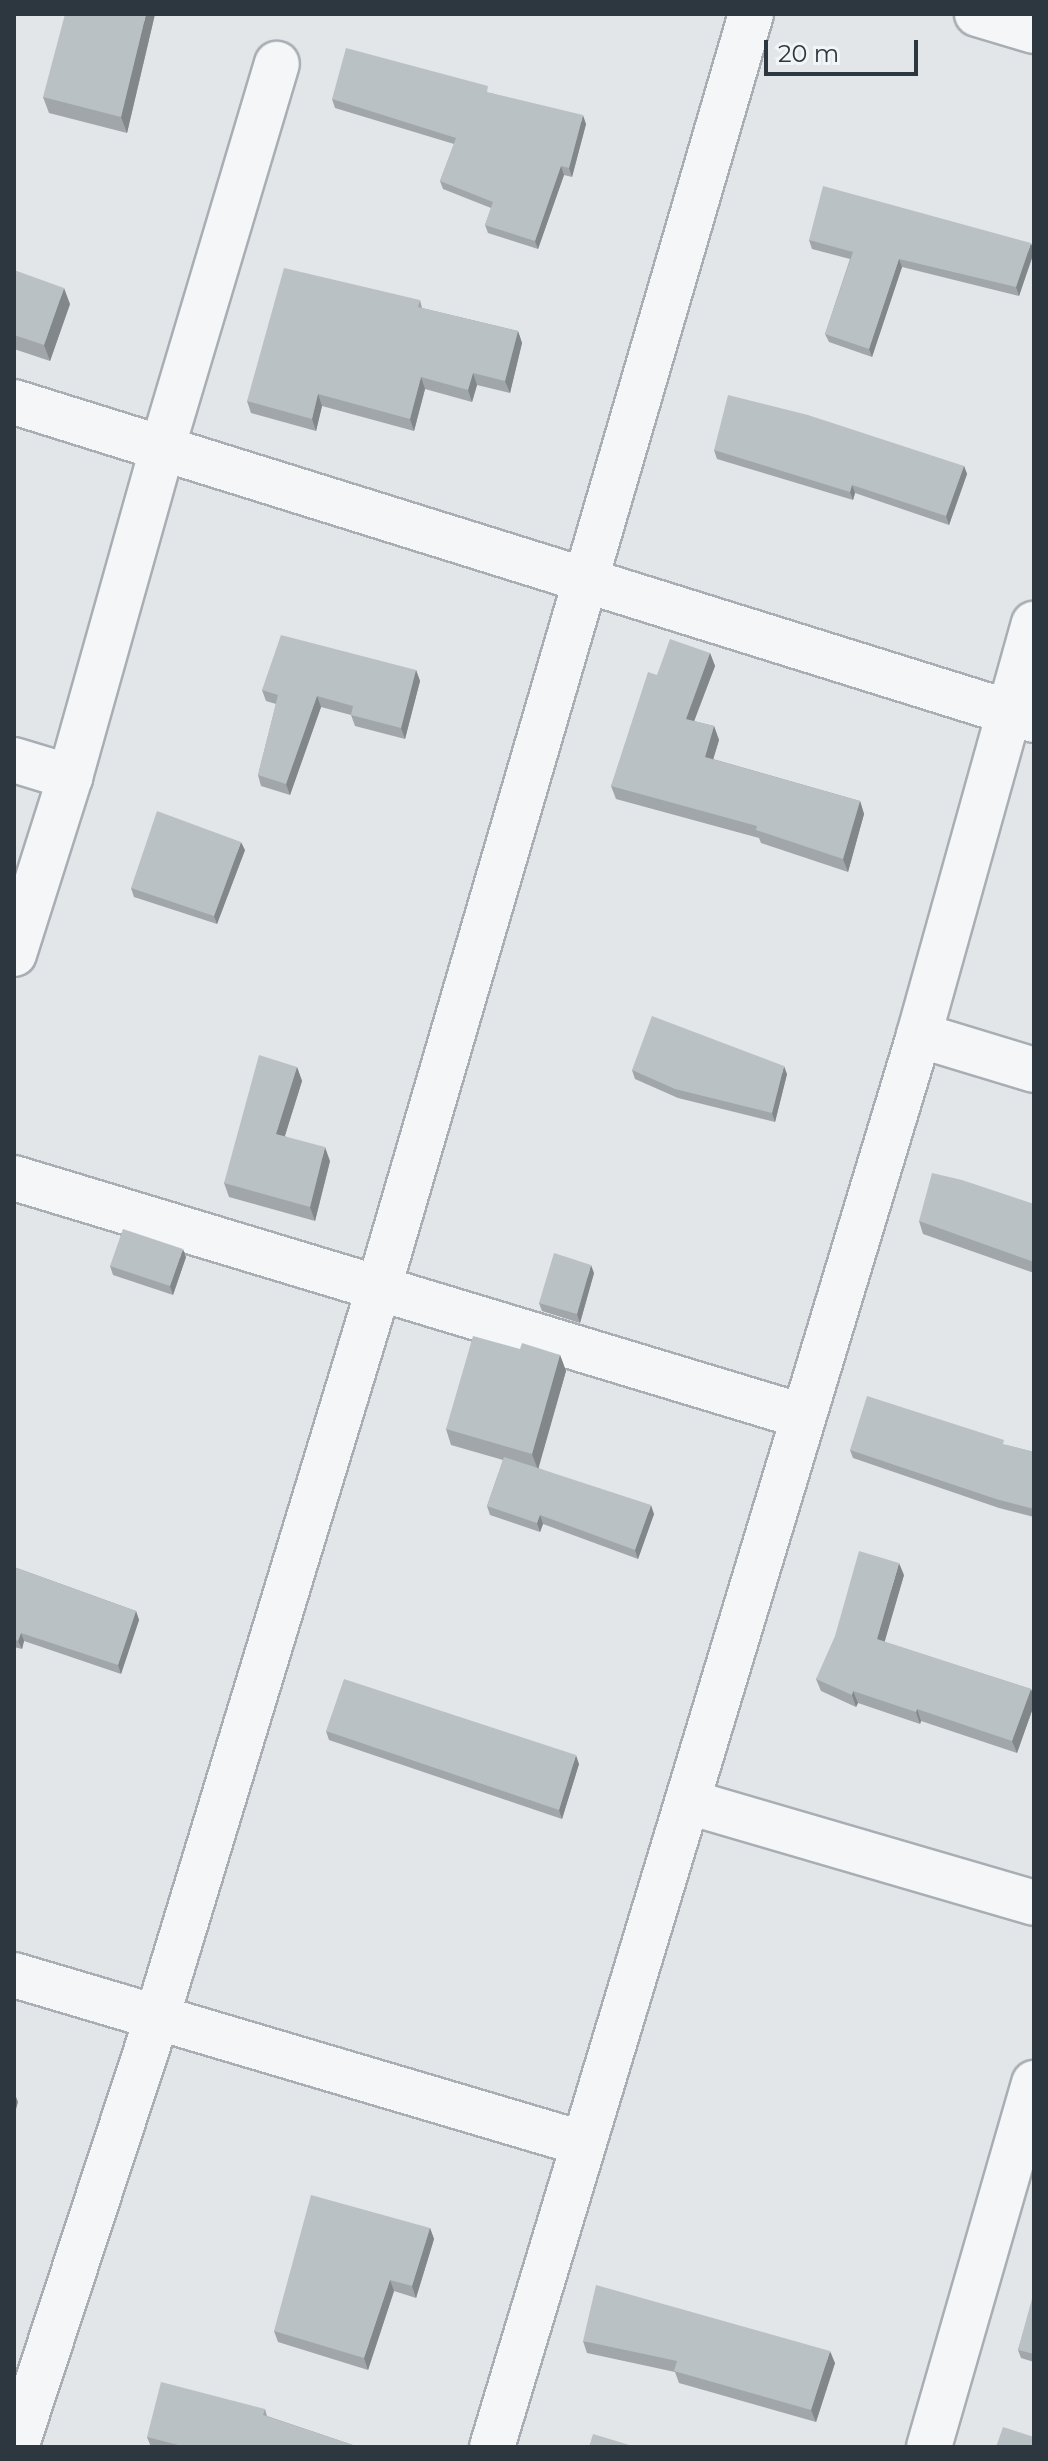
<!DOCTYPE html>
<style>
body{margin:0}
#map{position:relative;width:1048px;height:2461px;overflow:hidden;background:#e2e6e9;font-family:Montserrat,sans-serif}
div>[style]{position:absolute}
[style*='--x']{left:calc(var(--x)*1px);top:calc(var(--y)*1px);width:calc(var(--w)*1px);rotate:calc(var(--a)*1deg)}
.roads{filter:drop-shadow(2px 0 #a8aeb3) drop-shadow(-2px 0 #a8aeb3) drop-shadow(0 2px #a8aeb3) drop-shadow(0 -2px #a8aeb3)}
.minor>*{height:44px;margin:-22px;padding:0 22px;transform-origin:22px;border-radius:22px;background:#f4f6f8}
.wall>*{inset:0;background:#a0a6a9}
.shaded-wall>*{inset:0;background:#82878a}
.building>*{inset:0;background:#bac1c5}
span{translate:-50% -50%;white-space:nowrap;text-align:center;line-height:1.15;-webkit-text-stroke:6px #f2f5f6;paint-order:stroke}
.frame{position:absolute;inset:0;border:16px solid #2c373f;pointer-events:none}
.scale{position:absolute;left:764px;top:40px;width:154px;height:36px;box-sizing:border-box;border:4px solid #2c373f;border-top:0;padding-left:10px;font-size:24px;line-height:28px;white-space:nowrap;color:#2c373f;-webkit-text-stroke:6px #f2f5f6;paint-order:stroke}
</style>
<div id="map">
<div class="roads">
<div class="minor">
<div style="--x:977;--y:14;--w:59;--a:16.6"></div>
<div style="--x:14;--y:402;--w:1068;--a:17.32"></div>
<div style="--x:14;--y:760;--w:59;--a:16.9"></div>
<div style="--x:14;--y:954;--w:186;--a:-72.4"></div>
<div style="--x:70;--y:777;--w:341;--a:-74.3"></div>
<div style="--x:162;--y:449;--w:402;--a:-73.4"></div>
<div style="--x:919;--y:1035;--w:120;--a:16.9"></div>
<div style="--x:14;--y:1178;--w:823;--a:16.81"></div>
<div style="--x:689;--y:1802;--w:359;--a:16.3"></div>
<div style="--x:14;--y:1975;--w:591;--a:16.5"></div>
<div style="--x:16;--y:2447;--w:453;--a:-71.8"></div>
<div style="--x:157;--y:2017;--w:763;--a:-73.08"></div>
<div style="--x:379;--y:1287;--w:1326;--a:-73.71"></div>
<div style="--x:492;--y:2447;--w:1475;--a:-73.17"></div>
<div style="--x:919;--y:1035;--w:427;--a:-74.4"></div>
<div style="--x:929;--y:2447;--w:379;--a:-73.9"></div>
</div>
</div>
<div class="wall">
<div style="clip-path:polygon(155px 14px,127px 133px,49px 113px,43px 97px)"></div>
<div style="clip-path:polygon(491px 93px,586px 124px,572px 177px,564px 175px,538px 249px,488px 233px,485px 225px,491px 208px,443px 189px,440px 181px,454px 144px,335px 108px,332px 99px)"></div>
<div style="clip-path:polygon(809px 240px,1034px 252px,1019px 296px,902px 267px,872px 357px,829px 342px,825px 334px,850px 259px,812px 249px)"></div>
<div style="clip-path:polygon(14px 270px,70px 304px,50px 361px,14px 349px)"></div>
<div style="clip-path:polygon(420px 300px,422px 308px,518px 331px,522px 343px,510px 393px,477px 385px,472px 402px,425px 389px,414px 431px,322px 406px,316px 431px,251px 413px,247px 401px)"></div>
<div style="clip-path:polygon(714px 450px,964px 466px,967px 474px,949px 525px,855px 493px,853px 500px,717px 459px)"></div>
<div style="clip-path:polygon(710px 653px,715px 666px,694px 721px,714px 726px,719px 740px,713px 759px,860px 801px,864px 814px,848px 872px,761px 843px,759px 838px,616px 799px,611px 786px,657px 675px)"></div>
<div style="clip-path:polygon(416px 670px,420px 681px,405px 739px,355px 726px,351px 715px,321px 707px,290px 795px,261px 786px,258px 775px,276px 704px,266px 701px,262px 690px)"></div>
<div style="clip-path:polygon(245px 850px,217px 924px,134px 897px,131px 888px)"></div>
<div style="clip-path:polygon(297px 1067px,302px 1081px,285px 1136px,330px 1161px,315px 1221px,229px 1197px,224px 1183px)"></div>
<div style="clip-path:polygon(632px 1070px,787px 1074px,775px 1122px,678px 1098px,635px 1079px)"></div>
<div style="clip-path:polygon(1034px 1204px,1034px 1273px,923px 1234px,919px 1221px)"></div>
<div style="clip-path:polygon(186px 1257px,173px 1295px,113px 1275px,110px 1266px)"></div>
<div style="clip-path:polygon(594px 1273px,580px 1323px,542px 1311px,539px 1303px)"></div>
<div style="clip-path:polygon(520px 1349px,560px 1355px,566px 1371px,538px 1468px,654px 1514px,638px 1559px,543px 1524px,540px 1532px,490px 1515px,487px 1506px,503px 1460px,451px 1445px,446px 1429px)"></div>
<div style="clip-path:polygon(1006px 1445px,1034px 1452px,1034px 1517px,999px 1508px,853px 1458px,850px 1450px)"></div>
<div style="clip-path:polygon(14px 1567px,136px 1611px,139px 1620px,121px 1674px,24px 1641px,22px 1649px,14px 1647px)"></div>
<div style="clip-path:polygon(904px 1575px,884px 1642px,1031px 1689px,1034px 1698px,1034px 1705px,1017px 1753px,921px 1721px,920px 1724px,858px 1703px,856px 1707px,821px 1691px,816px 1679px)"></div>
<div style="clip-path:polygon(326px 1731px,579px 1764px,562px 1819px,329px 1740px)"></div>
<div style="clip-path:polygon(430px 2228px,434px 2239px,416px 2298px,394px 2291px,368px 2370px,278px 2342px,274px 2331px)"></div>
<div style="clip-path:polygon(1034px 2295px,1034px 2362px,1021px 2358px,1018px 2350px)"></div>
<div style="clip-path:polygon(583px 2341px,835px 2363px,816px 2422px,679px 2383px,675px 2372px,587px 2353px)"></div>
<div style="clip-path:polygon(265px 2409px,267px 2416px,359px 2447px,151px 2447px,147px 2437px)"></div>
</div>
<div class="shaded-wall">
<div style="clip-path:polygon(146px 14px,155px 14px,127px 133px,121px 117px)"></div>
<div style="clip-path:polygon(583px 115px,586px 124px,572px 177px,569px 168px)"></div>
<div style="clip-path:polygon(561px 166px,564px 175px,538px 249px,535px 241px)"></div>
<div style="clip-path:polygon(1031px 243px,1034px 252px,1019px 296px,1016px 287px)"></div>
<div style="clip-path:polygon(899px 259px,902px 267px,872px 357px,869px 349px)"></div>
<div style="clip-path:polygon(64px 288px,70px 304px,50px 361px,44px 345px)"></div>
<div style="clip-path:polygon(518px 331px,522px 343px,510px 393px,505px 381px)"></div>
<div style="clip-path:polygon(473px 373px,477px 385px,472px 402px,468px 390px)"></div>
<div style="clip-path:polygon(421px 377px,425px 389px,414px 431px,410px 419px)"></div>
<div style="clip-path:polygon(318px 394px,322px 406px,316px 431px,312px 419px)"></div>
<div style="clip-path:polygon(964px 466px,967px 474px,949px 525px,946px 516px)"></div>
<div style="clip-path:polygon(852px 485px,855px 493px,853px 500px,850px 492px)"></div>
<div style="clip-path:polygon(710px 653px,715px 666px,690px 732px,686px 719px)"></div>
<div style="clip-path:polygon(416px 670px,420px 681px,405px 739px,401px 728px)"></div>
<div style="clip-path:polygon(317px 696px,321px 707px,290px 795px,286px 784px)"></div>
<div style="clip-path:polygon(714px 726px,719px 740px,710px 770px,705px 757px)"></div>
<div style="clip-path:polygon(860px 801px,864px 814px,848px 872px,843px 859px)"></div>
<div style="clip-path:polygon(241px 842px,245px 850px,217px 924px,214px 916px)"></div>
<div style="clip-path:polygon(784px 1066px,787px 1074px,775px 1122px,772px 1113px)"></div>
<div style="clip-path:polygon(297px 1067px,302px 1081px,281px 1148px,276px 1134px)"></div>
<div style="clip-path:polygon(325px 1147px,330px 1161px,315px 1221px,310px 1207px)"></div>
<div style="clip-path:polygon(183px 1249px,186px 1257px,173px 1295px,170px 1286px)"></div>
<div style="clip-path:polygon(591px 1265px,594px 1273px,580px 1323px,577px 1314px)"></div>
<div style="clip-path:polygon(560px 1355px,566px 1371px,538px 1470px,532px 1454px)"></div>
<div style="clip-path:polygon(651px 1505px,654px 1514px,638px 1559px,635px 1550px)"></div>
<div style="clip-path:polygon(540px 1515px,543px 1524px,540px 1532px,537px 1523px)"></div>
<div style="clip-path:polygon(899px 1563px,904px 1575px,882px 1651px,877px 1639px)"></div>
<div style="clip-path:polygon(136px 1611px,139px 1620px,121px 1674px,118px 1665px)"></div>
<div style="clip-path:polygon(21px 1633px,24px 1641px,22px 1649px,18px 1641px)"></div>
<div style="clip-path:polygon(1031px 1689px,1034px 1698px,1034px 1705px,1017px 1753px,1012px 1741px)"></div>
<div style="clip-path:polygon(853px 1691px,858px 1703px,856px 1707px,852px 1695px)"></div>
<div style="clip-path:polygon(917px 1709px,921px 1721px,920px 1724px,916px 1712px)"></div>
<div style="clip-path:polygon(576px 1755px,579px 1764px,562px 1819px,559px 1810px)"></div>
<div style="clip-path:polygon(15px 2094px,18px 2102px,14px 2117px,14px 2097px)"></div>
<div style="clip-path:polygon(430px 2228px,434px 2239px,416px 2298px,412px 2286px)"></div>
<div style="clip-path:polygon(390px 2280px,394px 2291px,368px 2370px,364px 2358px)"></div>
<div style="clip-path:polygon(830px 2351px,835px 2363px,816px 2422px,811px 2410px)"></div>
</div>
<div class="building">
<div style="clip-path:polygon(65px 14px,146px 14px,121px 117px,43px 97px)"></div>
<div style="clip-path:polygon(346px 48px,488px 86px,487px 92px,583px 115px,569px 168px,561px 166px,535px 241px,485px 225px,493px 202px,440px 181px,456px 138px,332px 99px)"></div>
<div style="clip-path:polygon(823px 186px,1031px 243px,1016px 287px,899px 259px,869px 349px,825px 334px,853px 252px,809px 240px)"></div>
<div style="clip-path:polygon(284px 268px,420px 300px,418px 307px,518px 331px,505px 381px,473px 373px,468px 390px,421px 377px,410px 419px,318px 394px,312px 419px,247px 401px)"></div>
<div style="clip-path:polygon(14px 270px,64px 288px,44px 345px,14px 335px)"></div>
<div style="clip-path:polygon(728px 395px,808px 415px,964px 466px,946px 516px,852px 485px,850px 492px,714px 450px)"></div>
<div style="clip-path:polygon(281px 635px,416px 670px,401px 728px,351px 715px,353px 706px,317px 696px,286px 784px,258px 775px,278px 695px,262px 690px)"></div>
<div style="clip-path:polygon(670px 639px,710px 653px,686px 719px,714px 726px,705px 757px,860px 801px,843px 859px,756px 830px,757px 826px,611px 786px,648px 672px,657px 675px)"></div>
<div style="clip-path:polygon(157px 811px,241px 842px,214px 916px,131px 888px)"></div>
<div style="clip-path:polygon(652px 1016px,784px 1066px,772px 1113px,675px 1089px,632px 1070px)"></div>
<div style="clip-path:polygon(259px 1055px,297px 1067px,276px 1134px,325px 1147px,310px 1207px,224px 1183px)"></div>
<div style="clip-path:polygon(932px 1173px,962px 1180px,1034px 1204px,1034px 1262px,919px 1221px)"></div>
<div style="clip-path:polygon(123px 1229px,183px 1249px,170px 1286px,110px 1266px)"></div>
<div style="clip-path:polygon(554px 1253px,591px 1265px,577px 1314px,539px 1303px)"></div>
<div style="clip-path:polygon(473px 1336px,520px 1349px,522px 1343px,560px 1355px,532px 1454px,446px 1429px)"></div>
<div style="clip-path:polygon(867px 1396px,1004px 1440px,1003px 1444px,1034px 1452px,1034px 1509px,996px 1499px,850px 1450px)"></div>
<div style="clip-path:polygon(504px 1457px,651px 1505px,635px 1550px,540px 1515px,537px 1523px,487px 1506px)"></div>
<div style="clip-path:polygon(859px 1551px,899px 1563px,877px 1639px,1031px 1689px,1012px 1741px,917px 1709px,916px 1712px,853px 1691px,852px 1695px,816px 1679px,835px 1636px)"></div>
<div style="clip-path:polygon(14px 1567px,136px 1611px,118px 1665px,21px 1633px,18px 1641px,14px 1639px)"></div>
<div style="clip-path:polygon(344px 1679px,576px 1755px,559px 1810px,326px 1731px)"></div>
<div style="clip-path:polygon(311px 2195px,430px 2228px,412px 2286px,390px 2280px,364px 2358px,274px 2331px)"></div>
<div style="clip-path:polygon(596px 2285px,830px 2351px,811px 2410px,674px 2371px,677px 2361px,583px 2341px)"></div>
<div style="clip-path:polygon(1033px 2295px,1034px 2295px,1034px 2354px,1018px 2350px)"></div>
<div style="clip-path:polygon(161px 2382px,265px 2409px,263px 2415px,359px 2447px,186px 2447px,147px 2437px)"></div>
<div style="clip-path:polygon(1003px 2427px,1034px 2437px,1034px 2447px,996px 2447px)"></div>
<div style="clip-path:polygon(593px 2434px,636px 2447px,589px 2447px)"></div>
</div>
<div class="frame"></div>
<div class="scale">20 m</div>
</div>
